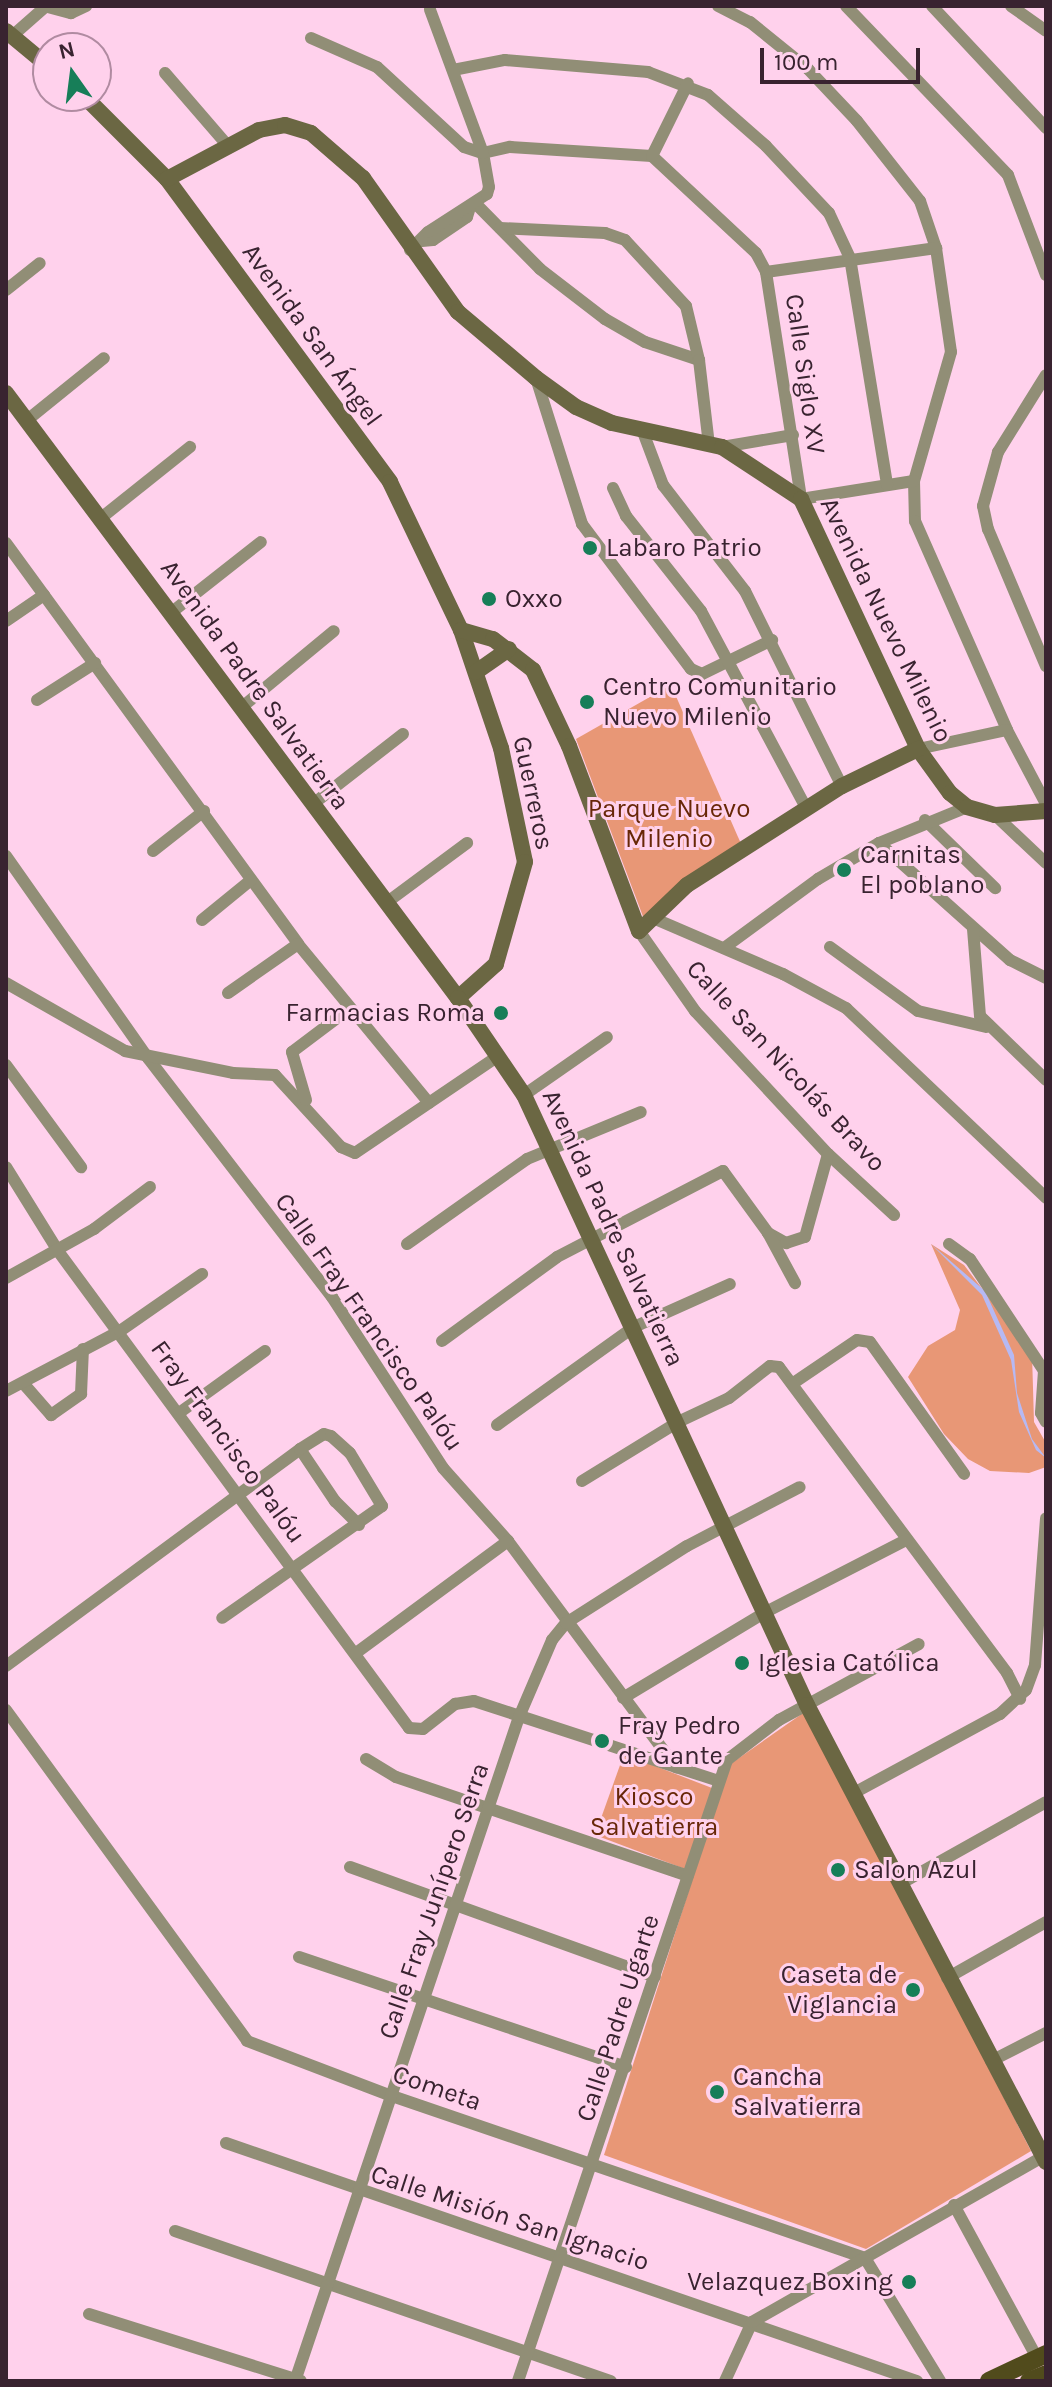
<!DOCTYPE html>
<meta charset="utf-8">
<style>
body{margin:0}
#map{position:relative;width:1052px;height:2387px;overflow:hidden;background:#ffd1ec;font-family:Karla,sans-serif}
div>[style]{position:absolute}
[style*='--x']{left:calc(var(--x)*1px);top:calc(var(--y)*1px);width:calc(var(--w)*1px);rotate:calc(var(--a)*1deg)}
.green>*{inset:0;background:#e89776}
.water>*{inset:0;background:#b6b9f4}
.street>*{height:12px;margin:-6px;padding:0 6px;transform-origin:6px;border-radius:6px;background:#918e76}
.secondary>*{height:16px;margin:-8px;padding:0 8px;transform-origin:8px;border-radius:8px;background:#6b6743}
.primary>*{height:18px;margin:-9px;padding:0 9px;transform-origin:9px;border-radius:9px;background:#514b1c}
.dots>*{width:22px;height:22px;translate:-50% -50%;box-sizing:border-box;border:4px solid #ffd1ec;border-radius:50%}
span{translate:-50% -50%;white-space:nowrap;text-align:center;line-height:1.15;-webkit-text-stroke:6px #ffd1ec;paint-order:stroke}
.street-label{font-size:26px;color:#392330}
.poi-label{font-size:26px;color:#392330}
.left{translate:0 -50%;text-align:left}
.right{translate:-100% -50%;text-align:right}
.park-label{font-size:26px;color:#682707}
.frame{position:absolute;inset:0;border:8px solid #392330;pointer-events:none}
.north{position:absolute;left:32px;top:32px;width:80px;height:80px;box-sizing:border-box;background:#ffd1ec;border:2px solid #b08ba1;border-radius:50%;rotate:346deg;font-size:22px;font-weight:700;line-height:32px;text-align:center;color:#392330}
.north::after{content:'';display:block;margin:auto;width:28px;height:36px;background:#177e58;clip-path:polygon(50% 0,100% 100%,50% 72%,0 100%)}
.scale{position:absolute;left:760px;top:48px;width:160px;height:36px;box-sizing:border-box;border:4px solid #392330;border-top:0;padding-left:10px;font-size:24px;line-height:28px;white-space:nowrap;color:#392330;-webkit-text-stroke:6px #ffd1ec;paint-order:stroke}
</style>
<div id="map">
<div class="green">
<div style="clip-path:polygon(671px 685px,742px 846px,647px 927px,576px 739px)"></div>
<div style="clip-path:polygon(931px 1244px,964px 1265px,1032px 1354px,1034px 1422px,1046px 1443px,1046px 1467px,1029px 1473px,990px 1471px,968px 1459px,944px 1434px,908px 1377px,928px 1346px,955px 1330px,960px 1310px)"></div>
<div style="clip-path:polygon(806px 1711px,1031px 2151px,866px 2249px,604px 2155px,729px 1765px)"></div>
<div style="clip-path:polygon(624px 1754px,712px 1788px,685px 1869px,595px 1835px)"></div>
</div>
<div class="water">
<div style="clip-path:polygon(931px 1244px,985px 1291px,1014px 1355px,1017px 1393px,1032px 1439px,1046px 1458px,1036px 1450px,1019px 1412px,1011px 1360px,982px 1295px)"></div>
</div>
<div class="street">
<div style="--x:44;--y:6;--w:28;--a:15"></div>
<div style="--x:71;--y:13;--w:17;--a:-25"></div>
<div style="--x:718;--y:6;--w:36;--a:27"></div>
<div style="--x:750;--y:22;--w:75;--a:39"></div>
<div style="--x:808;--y:69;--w:71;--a:46.7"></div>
<div style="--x:857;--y:121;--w:102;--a:51.8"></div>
<div style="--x:920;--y:201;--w:50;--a:71.2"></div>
<div style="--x:936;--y:248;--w:105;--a:81.8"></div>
<div style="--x:951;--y:352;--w:134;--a:106"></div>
<div style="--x:914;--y:481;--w:40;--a:88.6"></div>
<div style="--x:915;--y:521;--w:228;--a:66.2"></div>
<div style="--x:1007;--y:730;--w:84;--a:62.2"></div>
<div style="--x:846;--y:6;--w:234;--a:46.2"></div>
<div style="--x:1008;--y:175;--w:107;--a:69.2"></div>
<div style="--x:932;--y:6;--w:167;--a:46.9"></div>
<div style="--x:1011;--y:6;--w:43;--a:35.5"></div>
<div style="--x:11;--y:37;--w:45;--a:-41.4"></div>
<div style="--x:311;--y:38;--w:72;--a:23.7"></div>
<div style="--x:377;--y:67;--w:118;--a:42.6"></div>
<div style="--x:464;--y:147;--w:20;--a:18"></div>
<div style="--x:483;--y:153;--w:28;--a:-13"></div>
<div style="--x:510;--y:147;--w:142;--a:3.6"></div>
<div style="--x:652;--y:156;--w:142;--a:43"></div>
<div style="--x:756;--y:253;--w:21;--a:62"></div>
<div style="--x:766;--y:272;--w:230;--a:81.2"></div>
<div style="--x:801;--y:499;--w:114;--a:-9.1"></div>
<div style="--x:453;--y:70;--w:53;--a:-10.9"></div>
<div style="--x:505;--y:60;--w:144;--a:4.8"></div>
<div style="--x:648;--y:72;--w:64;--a:21"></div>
<div style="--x:708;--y:95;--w:77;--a:41.3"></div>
<div style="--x:766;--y:146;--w:92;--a:46.8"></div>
<div style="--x:829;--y:213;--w:50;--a:65"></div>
<div style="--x:850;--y:258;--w:230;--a:80.7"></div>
<div style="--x:165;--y:73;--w:96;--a:49.2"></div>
<div style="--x:652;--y:156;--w:81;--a:-63.7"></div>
<div style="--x:476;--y:204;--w:91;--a:45.4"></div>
<div style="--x:540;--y:269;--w:82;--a:37.6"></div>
<div style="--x:605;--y:319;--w:46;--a:29.9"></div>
<div style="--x:645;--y:342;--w:57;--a:18.4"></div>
<div style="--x:500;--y:228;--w:105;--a:2.7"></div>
<div style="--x:605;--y:233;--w:21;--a:19"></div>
<div style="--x:625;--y:240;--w:90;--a:47.3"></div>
<div style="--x:686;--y:306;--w:56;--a:76.5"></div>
<div style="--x:699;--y:360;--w:86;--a:83.3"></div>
<div style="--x:422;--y:241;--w:11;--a:-5"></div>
<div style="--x:433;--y:240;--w:41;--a:-34.1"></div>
<div style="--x:467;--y:217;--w:10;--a:-73"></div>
<div style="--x:410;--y:250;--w:25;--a:-45"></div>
<div style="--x:428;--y:232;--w:70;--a:-32.8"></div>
<div style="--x:487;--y:194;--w:7;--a:-74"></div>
<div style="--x:489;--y:187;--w:35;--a:-100"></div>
<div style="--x:483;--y:153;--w:153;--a:-110.3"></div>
<div style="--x:766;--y:272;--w:172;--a:-8"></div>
<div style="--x:6;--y:290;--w:43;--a:-38.5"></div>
<div style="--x:1046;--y:375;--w:91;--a:121.9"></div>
<div style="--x:998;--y:452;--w:56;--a:105.5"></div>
<div style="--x:983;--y:506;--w:24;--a:78"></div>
<div style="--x:988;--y:529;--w:149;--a:67.1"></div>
<div style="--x:536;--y:378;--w:153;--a:72.5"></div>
<div style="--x:582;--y:524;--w:181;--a:53.1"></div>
<div style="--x:691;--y:669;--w:12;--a:24"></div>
<div style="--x:702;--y:674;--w:78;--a:-25.9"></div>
<div style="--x:26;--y:421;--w:100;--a:-38.9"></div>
<div style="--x:643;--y:432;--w:57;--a:69.3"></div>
<div style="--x:663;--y:485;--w:134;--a:52.3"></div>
<div style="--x:745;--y:591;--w:218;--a:63.6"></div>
<div style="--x:722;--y:447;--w:72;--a:-9.6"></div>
<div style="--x:613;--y:488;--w:31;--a:65"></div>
<div style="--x:626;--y:516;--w:121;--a:51.7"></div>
<div style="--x:701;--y:611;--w:223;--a:61.9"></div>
<div style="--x:101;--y:518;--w:114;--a:-38.6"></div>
<div style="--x:6;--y:543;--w:496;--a:53.9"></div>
<div style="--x:298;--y:944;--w:206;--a:50.5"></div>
<div style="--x:172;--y:612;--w:113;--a:-38.2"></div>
<div style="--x:6;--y:621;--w:46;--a:-34.4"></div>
<div style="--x:37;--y:700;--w:69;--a:-32.5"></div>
<div style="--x:242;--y:707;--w:119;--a:-39.6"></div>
<div style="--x:918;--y:749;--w:91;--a:-12.1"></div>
<div style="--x:313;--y:804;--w:114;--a:-37.9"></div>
<div style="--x:995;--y:815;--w:70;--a:43.3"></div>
<div style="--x:925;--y:820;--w:98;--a:44.2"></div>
<div style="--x:879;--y:843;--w:176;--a:41.8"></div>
<div style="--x:1010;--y:960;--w:40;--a:26.6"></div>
<div style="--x:153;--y:851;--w:65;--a:-38.1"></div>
<div style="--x:6;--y:856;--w:247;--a:54.9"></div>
<div style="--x:148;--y:1058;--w:302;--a:52.4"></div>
<div style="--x:332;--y:1297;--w:204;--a:57"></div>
<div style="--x:443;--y:1468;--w:98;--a:48.3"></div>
<div style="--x:508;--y:1541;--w:282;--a:53.4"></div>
<div style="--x:386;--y:903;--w:101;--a:-36.5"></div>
<div style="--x:653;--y:918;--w:142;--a:23.3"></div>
<div style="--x:783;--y:974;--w:72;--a:28.4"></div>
<div style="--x:846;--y:1008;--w:276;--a:43.5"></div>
<div style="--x:202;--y:920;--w:63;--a:-39.2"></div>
<div style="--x:973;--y:929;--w:87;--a:85.4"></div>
<div style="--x:980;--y:1016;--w:92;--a:44.1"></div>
<div style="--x:639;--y:931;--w:98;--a:55"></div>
<div style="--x:695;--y:1011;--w:195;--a:47.1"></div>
<div style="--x:828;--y:1154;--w:90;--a:42.7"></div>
<div style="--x:830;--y:947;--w:109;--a:36"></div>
<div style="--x:918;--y:1011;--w:70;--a:13.2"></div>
<div style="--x:724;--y:948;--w:117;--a:-36.3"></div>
<div style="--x:818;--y:879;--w:71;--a:-30.5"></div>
<div style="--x:879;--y:843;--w:95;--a:-22.2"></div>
<div style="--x:6;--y:983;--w:137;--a:29.7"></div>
<div style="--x:125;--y:1051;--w:110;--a:11.5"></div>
<div style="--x:233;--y:1073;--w:42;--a:2.7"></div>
<div style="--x:275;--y:1075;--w:98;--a:47.5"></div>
<div style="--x:341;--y:1147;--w:15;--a:23"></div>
<div style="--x:355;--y:1153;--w:173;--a:-34.1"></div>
<div style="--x:228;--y:993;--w:85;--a:-35"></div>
<div style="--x:6;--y:1065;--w:127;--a:53.7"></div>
<div style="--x:524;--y:1095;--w:101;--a:-34.9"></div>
<div style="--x:306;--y:1100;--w:50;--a:-106.3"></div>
<div style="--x:292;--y:1052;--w:71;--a:-37"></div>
<div style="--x:6;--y:1167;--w:99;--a:58.2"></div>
<div style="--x:58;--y:1251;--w:592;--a:53.65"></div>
<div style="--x:409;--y:1728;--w:14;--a:4"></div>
<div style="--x:423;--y:1729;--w:41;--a:-38"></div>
<div style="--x:455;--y:1704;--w:19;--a:-9"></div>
<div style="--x:474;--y:1701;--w:258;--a:18.1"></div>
<div style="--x:768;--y:1233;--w:21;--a:29"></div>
<div style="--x:786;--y:1243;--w:20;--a:-18"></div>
<div style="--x:805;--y:1237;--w:86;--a:-74.5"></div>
<div style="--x:407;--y:1244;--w:147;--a:-35.3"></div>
<div style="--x:527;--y:1159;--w:123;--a:-22.4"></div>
<div style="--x:949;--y:1244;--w:26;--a:36"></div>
<div style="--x:970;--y:1259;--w:134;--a:56.5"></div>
<div style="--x:6;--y:1278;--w:101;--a:-29.1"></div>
<div style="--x:94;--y:1229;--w:70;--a:-36.9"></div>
<div style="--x:442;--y:1341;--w:142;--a:-36.1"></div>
<div style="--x:557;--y:1257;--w:187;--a:-27.4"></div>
<div style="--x:723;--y:1171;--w:77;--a:54"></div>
<div style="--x:768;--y:1233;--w:57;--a:61.6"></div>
<div style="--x:1044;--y:1371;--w:42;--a:94.1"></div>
<div style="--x:1041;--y:1413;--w:10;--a:61"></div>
<div style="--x:23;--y:1383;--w:43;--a:48.8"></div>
<div style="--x:51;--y:1415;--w:37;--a:-35"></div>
<div style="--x:81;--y:1394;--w:45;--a:-87.5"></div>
<div style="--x:792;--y:1384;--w:78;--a:-34.1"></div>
<div style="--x:857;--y:1340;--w:13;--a:9"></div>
<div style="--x:870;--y:1342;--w:162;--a:54.5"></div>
<div style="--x:6;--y:1391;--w:129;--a:-27.8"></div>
<div style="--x:120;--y:1331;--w:100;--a:-34.8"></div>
<div style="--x:179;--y:1413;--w:106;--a:-35.8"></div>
<div style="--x:497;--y:1425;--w:168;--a:-35.6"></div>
<div style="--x:634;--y:1327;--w:105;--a:-24.1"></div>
<div style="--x:300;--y:1449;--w:63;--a:56.1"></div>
<div style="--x:335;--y:1501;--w:34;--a:45"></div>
<div style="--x:582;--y:1481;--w:113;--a:-31.6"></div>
<div style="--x:678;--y:1422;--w:56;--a:-25.2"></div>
<div style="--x:729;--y:1398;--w:52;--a:-38"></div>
<div style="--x:770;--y:1366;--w:9;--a:6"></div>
<div style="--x:779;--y:1367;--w:382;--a:53.3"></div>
<div style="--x:1007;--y:1673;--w:29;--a:63"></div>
<div style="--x:356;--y:1653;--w:189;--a:-36.4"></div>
<div style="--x:6;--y:1666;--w:365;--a:-36.4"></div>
<div style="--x:300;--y:1449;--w:28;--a:-32"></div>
<div style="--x:324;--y:1434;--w:7;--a:16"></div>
<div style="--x:331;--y:1436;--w:25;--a:42"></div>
<div style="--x:350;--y:1453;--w:62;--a:58.9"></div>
<div style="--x:382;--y:1506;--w:195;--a:145"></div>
<div style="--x:623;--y:1698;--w:165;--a:-31.1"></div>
<div style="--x:764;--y:1613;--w:160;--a:-27.2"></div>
<div style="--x:6;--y:1710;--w:409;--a:53.9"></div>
<div style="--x:247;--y:2041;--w:155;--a:20.8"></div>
<div style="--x:392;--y:2096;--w:500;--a:18.9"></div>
<div style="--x:865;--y:2258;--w:144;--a:58.6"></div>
<div style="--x:366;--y:1759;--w:35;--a:31"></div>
<div style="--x:396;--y:1777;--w:308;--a:18.7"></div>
<div style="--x:852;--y:1794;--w:168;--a:-28.4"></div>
<div style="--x:1000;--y:1714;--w:35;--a:-43"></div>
<div style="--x:1026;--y:1690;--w:27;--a:-70"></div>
<div style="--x:1035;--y:1665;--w:147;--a:-85.7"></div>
<div style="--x:350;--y:1867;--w:324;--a:19.8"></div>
<div style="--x:900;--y:1884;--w:167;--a:-29.3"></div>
<div style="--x:299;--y:1957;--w:345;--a:18.6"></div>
<div style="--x:947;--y:1978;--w:114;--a:-29.5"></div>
<div style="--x:991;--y:2061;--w:62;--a:-27"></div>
<div style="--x:226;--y:2143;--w:731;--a:19.01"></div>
<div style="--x:954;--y:2205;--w:172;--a:61.5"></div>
<div style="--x:175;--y:2231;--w:461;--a:19"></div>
<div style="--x:89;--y:2314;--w:222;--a:17.5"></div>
<div style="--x:295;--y:2381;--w:701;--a:-71.36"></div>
<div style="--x:519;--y:1717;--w:84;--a:-66.8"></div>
<div style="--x:552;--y:1640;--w:22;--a:-51"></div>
<div style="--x:566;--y:1623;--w:143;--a:-32.5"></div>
<div style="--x:687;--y:1546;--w:127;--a:-27.6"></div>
<div style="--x:518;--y:2381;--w:655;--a:-71.4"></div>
<div style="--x:727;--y:1760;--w:66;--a:-37.6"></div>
<div style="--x:779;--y:1720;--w:159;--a:-28.5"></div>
<div style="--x:725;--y:2381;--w:65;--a:-65.4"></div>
<div style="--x:752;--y:2322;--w:338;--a:-29.6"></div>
</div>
<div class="secondary">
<div style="--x:6;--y:31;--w:55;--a:39.8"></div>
<div style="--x:84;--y:96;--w:117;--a:45"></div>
<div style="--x:167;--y:179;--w:376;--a:53.6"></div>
<div style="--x:390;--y:482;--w:164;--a:64.4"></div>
<div style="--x:461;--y:630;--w:125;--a:71.3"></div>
<div style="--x:501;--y:748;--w:116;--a:78.1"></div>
<div style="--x:525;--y:862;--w:106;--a:105.9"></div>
<div style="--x:496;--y:964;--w:51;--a:138.2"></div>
<div style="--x:167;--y:179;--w:104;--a:-28"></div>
<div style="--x:259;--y:130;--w:26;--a:-11"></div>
<div style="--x:285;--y:125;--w:27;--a:17"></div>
<div style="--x:311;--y:133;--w:69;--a:40.9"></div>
<div style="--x:363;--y:178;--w:164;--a:54.7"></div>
<div style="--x:458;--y:312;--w:102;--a:40.2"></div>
<div style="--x:536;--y:378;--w:49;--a:35.9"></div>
<div style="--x:576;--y:407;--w:39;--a:24"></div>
<div style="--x:612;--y:423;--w:113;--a:12.3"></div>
<div style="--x:722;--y:447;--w:95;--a:33.4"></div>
<div style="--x:801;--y:499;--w:276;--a:64.9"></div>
<div style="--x:918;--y:749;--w:54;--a:54"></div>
<div style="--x:950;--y:793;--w:22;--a:39"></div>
<div style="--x:967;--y:807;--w:29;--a:16"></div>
<div style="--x:995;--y:815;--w:51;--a:-4.5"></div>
<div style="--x:6;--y:393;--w:755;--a:53.24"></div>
<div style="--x:458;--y:998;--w:117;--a:55.8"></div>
<div style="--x:524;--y:1095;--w:672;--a:65.11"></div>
<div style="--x:807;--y:1705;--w:516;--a:62.39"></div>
<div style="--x:461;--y:630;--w:33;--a:16"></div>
<div style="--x:493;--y:639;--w:51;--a:37.8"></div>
<div style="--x:533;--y:670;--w:84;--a:64.7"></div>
<div style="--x:569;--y:746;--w:198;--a:69.3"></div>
<div style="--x:639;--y:931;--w:66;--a:-43.8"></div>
<div style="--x:687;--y:885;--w:184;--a:-32.6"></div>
<div style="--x:842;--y:786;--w:85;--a:-26"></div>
<div style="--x:476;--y:672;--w:40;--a:-34.9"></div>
</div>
<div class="primary">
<div style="--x:989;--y:2381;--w:63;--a:-25.3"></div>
<div style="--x:1029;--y:2381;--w:18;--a:-22"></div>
</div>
<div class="dots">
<div style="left:590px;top:548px;background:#177e58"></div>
<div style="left:489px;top:599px;background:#177e58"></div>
<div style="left:587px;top:702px;background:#177e58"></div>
<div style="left:844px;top:870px;background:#177e58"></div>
<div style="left:501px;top:1013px;background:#177e58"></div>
<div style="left:742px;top:1663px;background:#177e58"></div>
<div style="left:602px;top:1741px;background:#177e58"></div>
<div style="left:838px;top:1870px;background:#177e58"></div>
<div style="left:913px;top:1990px;background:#177e58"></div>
<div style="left:717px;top:2092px;background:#177e58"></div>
<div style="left:909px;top:2282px;background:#177e58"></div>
</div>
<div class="street-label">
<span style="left:312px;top:335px;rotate:54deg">Avenida San Ángel</span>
<span style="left:805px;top:374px;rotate:82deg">Calle Siglo XV</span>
<span style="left:886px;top:620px;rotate:64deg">Avenida Nuevo Milenio</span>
<span style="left:255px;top:685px;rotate:54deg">Avenida Padre Salvatierra</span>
<span style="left:533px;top:793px;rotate:78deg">Guerreros</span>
<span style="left:786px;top:1066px;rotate:47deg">Calle San Nicolás Bravo</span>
<span style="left:613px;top:1228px;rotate:65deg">Avenida Padre Salvatierra</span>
<span style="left:369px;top:1322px;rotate:55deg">Calle Fray Francisco Palóu</span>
<span style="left:228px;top:1442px;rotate:54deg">Fray Francisco Palóu</span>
<span style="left:434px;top:1901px;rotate:-71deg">Calle Fray Junípero Serra</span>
<span style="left:618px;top:2018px;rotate:-72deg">Calle Padre Ugarte</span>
<span style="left:437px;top:2088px;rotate:19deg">Cometa</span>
<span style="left:510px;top:2218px;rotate:18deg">Calle Misión San Ignacio</span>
</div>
<div class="poi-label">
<span class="left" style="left:606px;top:548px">Labaro Patrio</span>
<span class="left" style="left:505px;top:599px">Oxxo</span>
<span class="left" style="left:603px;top:702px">Centro Comunitario<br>Nuevo Milenio</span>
<span class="left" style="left:860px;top:870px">Carnitas<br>El poblano</span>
<span class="right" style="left:485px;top:1013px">Farmacias Roma</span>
<span class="left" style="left:758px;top:1663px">Iglesia Católica</span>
<span class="left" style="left:618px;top:1741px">Fray Pedro<br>de Gante</span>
<span class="left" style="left:854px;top:1870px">Salon Azul</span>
<span class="right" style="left:897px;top:1990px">Caseta de<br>Viglancia</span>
<span class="left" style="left:733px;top:2092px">Cancha<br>Salvatierra</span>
<span class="right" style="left:893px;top:2282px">Velazquez Boxing</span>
</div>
<div class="park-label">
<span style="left:669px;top:824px">Parque Nuevo<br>Milenio</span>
<span style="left:654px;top:1812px">Kiosco<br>Salvatierra</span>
</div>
<div class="frame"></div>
<div class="north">N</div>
<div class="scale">100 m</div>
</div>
